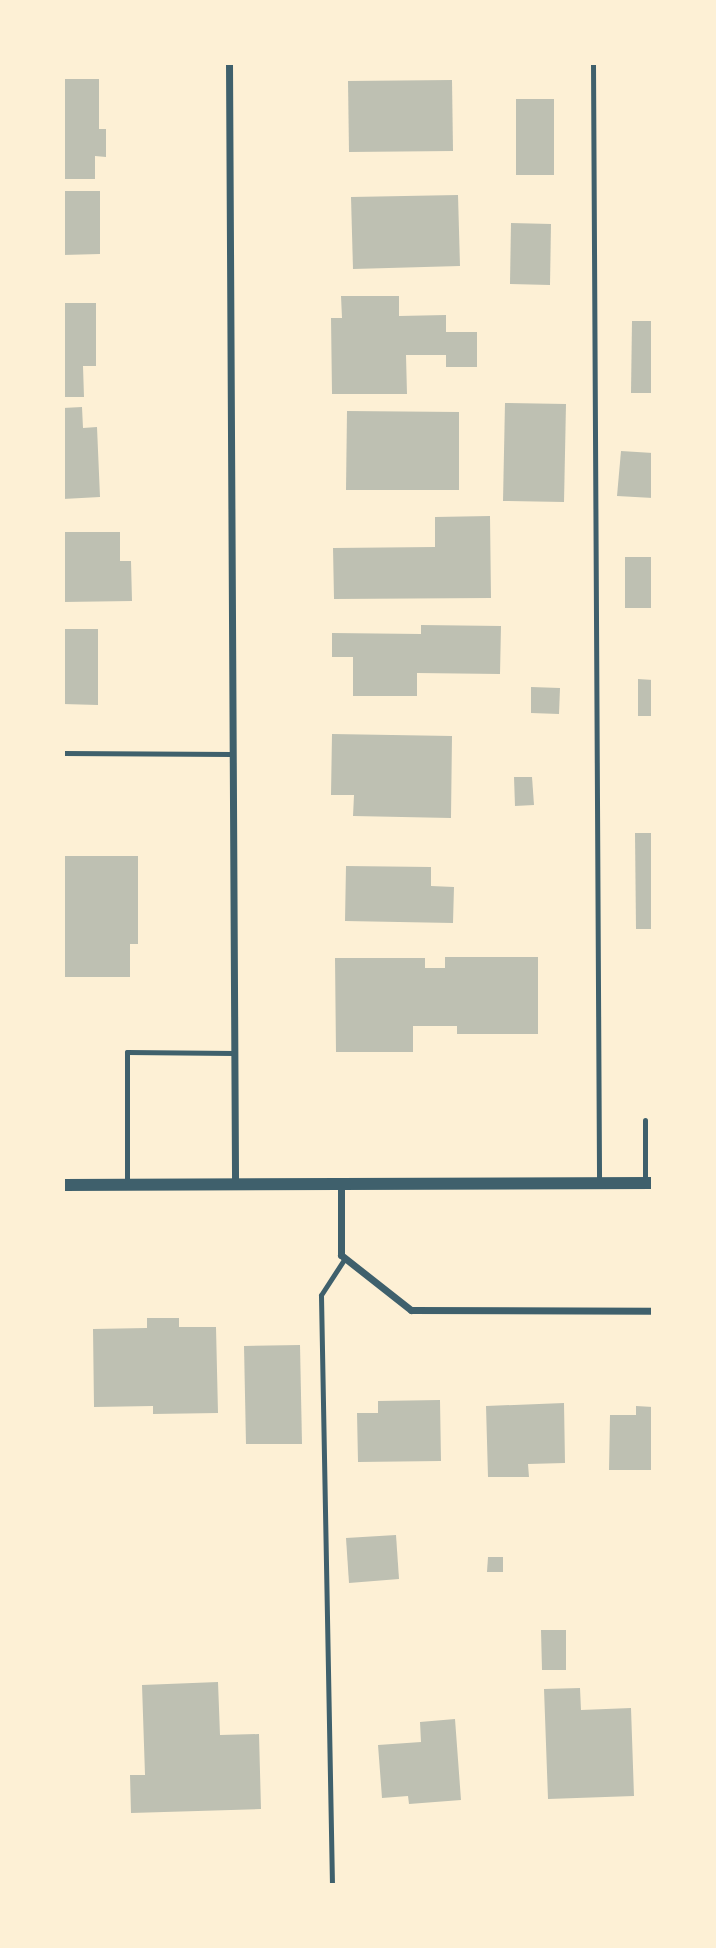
<!DOCTYPE html>
<style>
body{margin:0}
#map{position:relative;width:716px;height:1948px;overflow:hidden;background:#fdf0d5;font-family:"Public Sans",sans-serif}
div>[style]{position:absolute}
[style*='--x']{left:calc(var(--x)*1px);top:calc(var(--y)*1px);width:calc(var(--w)*1px);rotate:calc(var(--a)*1deg)}
.building>*{inset:0;background:#bec0b2}
.service>*{height:5px;margin:-2.5px;padding:0 2.5px;transform-origin:2.5px;border-radius:2.5px;background:#3f606c}
.minor>*{height:7px;margin:-3.5px;padding:0 3.5px;transform-origin:3.5px;border-radius:3.5px;background:#3f606c}
.tertiary>*{height:12px;margin:-6px;padding:0 6px;transform-origin:6px;border-radius:6px;background:#3f606c}
span{translate:-50% -50%;white-space:nowrap;text-align:center;line-height:1.15;-webkit-text-stroke:5px #fdf0d5;paint-order:stroke}
.frame{position:absolute;inset:0;border:65px solid #fdf0d5;pointer-events:none}
</style>
<div id="map">
<div class="building">
<div style="clip-path:polygon(63px 79px,99px 79px,99px 129px,106px 129px,106px 157px,95px 156px,95px 179px,63px 179px)"></div>
<div style="clip-path:polygon(452px 80px,453px 151px,349px 152px,348px 81px)"></div>
<div style="clip-path:polygon(516px 99px,554px 99px,554px 175px,516px 175px)"></div>
<div style="clip-path:polygon(63px 191px,100px 191px,100px 254px,63px 255px)"></div>
<div style="clip-path:polygon(458px 195px,460px 266px,353px 269px,351px 197px)"></div>
<div style="clip-path:polygon(511px 223px,551px 224px,550px 285px,510px 284px)"></div>
<div style="clip-path:polygon(341px 296px,399px 296px,399px 316px,446px 315px,446px 332px,477px 332px,477px 367px,446px 367px,446px 355px,406px 355px,407px 394px,332px 394px,331px 318px,342px 318px)"></div>
<div style="clip-path:polygon(63px 303px,96px 303px,96px 366px,83px 366px,84px 397px,63px 397px)"></div>
<div style="clip-path:polygon(632px 321px,653px 321px,653px 393px,631px 393px)"></div>
<div style="clip-path:polygon(505px 403px,566px 404px,564px 502px,503px 501px)"></div>
<div style="clip-path:polygon(82px 407px,83px 428px,97px 427px,100px 497px,63px 499px,63px 408px)"></div>
<div style="clip-path:polygon(347px 411px,459px 412px,459px 490px,346px 490px)"></div>
<div style="clip-path:polygon(621px 451px,653px 453px,653px 498px,617px 496px)"></div>
<div style="clip-path:polygon(490px 516px,491px 598px,334px 599px,333px 548px,435px 547px,435px 517px)"></div>
<div style="clip-path:polygon(63px 532px,120px 532px,120px 561px,131px 561px,132px 601px,63px 602px)"></div>
<div style="clip-path:polygon(625px 557px,653px 557px,653px 608px,625px 608px)"></div>
<div style="clip-path:polygon(421px 625px,501px 626px,500px 674px,417px 673px,417px 696px,353px 696px,353px 657px,332px 657px,332px 633px,421px 634px)"></div>
<div style="clip-path:polygon(63px 629px,98px 629px,98px 705px,63px 704px)"></div>
<div style="clip-path:polygon(638px 679px,653px 680px,653px 716px,638px 716px)"></div>
<div style="clip-path:polygon(531px 687px,560px 688px,559px 714px,531px 713px)"></div>
<div style="clip-path:polygon(332px 734px,452px 736px,451px 818px,353px 816px,354px 795px,331px 795px)"></div>
<div style="clip-path:polygon(514px 777px,532px 777px,534px 805px,515px 806px)"></div>
<div style="clip-path:polygon(635px 833px,653px 833px,653px 929px,636px 929px)"></div>
<div style="clip-path:polygon(63px 856px,138px 856px,138px 944px,130px 944px,130px 977px,63px 977px)"></div>
<div style="clip-path:polygon(346px 866px,431px 867px,431px 886px,454px 887px,453px 923px,345px 921px)"></div>
<div style="clip-path:polygon(445px 957px,538px 957px,538px 1034px,457px 1034px,457px 1026px,413px 1026px,413px 1052px,336px 1052px,335px 958px,425px 958px,425px 968px,445px 968px)"></div>
<div style="clip-path:polygon(147px 1318px,179px 1318px,179px 1327px,216px 1327px,218px 1413px,153px 1414px,153px 1406px,94px 1407px,93px 1329px,147px 1328px)"></div>
<div style="clip-path:polygon(300px 1345px,302px 1444px,246px 1444px,244px 1346px)"></div>
<div style="clip-path:polygon(440px 1400px,441px 1461px,358px 1462px,357px 1413px,378px 1413px,378px 1401px)"></div>
<div style="clip-path:polygon(564px 1403px,565px 1463px,528px 1464px,529px 1477px,488px 1477px,486px 1406px)"></div>
<div style="clip-path:polygon(636px 1406px,653px 1407px,653px 1470px,609px 1470px,610px 1415px,636px 1415px)"></div>
<div style="clip-path:polygon(396px 1535px,399px 1579px,349px 1583px,346px 1538px)"></div>
<div style="clip-path:polygon(488px 1557px,503px 1557px,503px 1572px,487px 1572px)"></div>
<div style="clip-path:polygon(541px 1630px,566px 1630px,566px 1670px,542px 1670px)"></div>
<div style="clip-path:polygon(218px 1682px,220px 1735px,259px 1734px,261px 1809px,131px 1813px,130px 1775px,145px 1775px,142px 1685px)"></div>
<div style="clip-path:polygon(580px 1688px,581px 1710px,631px 1708px,634px 1796px,548px 1799px,544px 1689px)"></div>
<div style="clip-path:polygon(455px 1719px,461px 1800px,409px 1804px,408px 1796px,382px 1798px,378px 1745px,421px 1742px,420px 1722px)"></div>
</div>
<div class="service">
<div style="--x:593;--y:63;--w:1120;--a:89.69"></div>
<div style="--x:63;--y:753;--w:169;--a:0.3"></div>
<div style="--x:645;--y:1120;--w:63;--a:90"></div>
<div style="--x:127;--y:1184;--w:132;--a:-90"></div>
<div style="--x:127;--y:1052;--w:107;--a:0.5"></div>
<div style="--x:332;--y:1885;--w:590;--a:-91.07"></div>
<div style="--x:321;--y:1295;--w:44;--a:-57"></div>
</div>
<div class="minor">
<div style="--x:229;--y:63;--w:1121;--a:89.69"></div>
<div style="--x:341;--y:1184;--w:71;--a:90"></div>
<div style="--x:341;--y:1255;--w:89;--a:38.2"></div>
<div style="--x:411;--y:1310;--w:242;--a:0.2"></div>
</div>
<div class="tertiary">
<div style="--x:63;--y:1185;--w:590;--a:-0.19"></div>
</div>
<div class="frame"></div>
</div>
